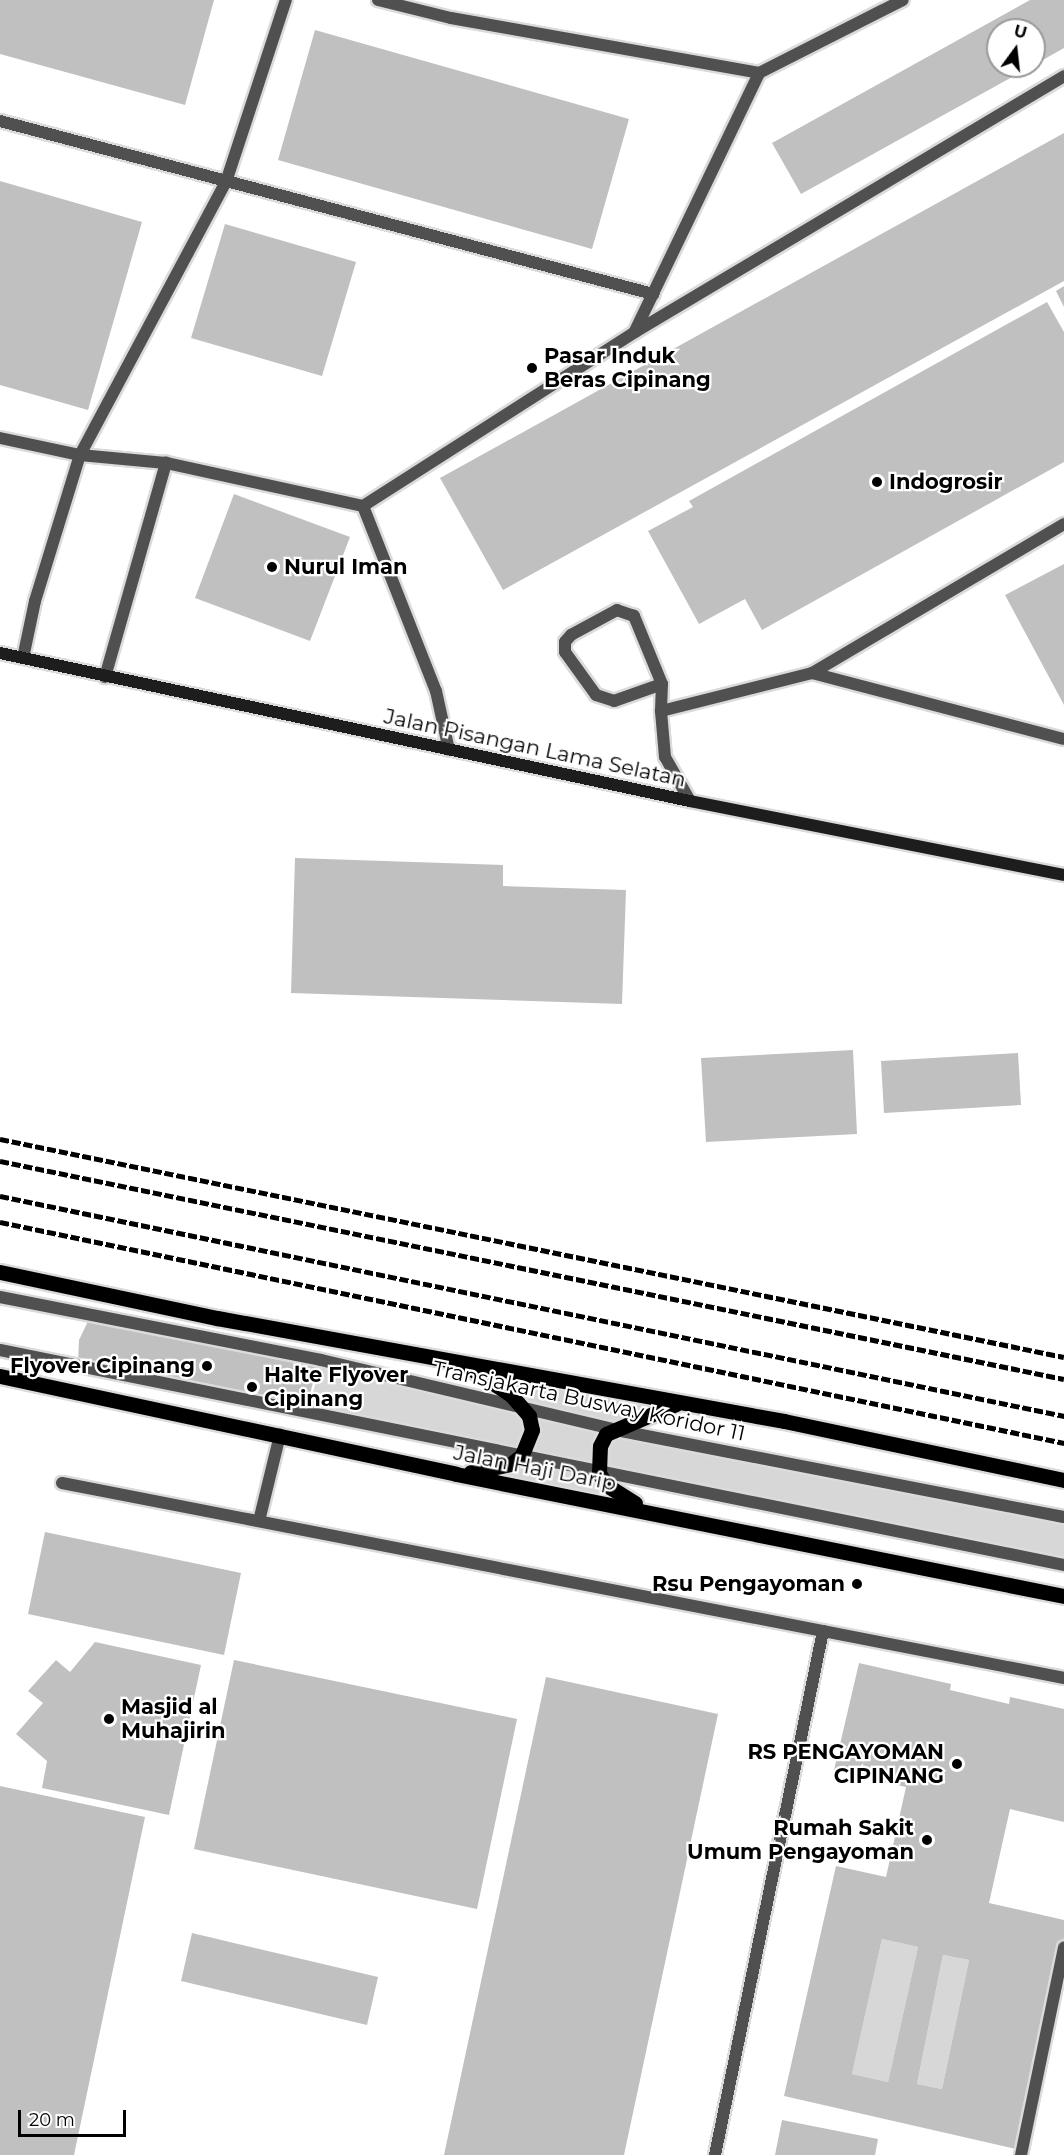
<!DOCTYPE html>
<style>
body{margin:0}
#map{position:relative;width:1064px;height:2155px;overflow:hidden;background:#fff;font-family:Montserrat,sans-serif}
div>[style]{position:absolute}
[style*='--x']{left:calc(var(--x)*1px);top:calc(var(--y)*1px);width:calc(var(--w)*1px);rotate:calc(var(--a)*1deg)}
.green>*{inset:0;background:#d7d7d7}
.building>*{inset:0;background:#c0c0c0}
.roads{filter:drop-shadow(2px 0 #dbdbdb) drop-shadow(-2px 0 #dbdbdb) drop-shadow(0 2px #dbdbdb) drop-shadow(0 -2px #dbdbdb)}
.lane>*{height:12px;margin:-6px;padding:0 6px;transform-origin:6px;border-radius:6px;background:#505050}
.secondary>*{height:12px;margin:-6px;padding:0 6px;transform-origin:6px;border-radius:6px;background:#1d1d1d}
.primary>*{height:15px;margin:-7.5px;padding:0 7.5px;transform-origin:7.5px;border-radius:7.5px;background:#000}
.rail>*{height:4.5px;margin-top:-2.25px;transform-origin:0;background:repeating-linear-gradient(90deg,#000 0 9px,transparent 0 12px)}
.dots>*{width:16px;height:16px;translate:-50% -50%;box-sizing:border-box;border:3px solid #fff;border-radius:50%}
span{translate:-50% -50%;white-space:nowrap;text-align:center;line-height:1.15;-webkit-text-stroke:4.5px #fff;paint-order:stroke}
.poi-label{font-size:21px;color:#000;font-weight:700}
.left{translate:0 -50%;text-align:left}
.right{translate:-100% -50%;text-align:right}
.street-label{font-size:21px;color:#000}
.north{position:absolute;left:986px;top:18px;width:60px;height:60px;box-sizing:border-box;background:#fff;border:2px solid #999;border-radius:50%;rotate:15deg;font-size:16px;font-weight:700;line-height:24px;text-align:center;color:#000}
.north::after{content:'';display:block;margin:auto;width:21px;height:27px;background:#000;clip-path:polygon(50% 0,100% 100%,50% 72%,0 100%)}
.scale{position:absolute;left:18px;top:2110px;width:108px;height:27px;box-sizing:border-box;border:3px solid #000;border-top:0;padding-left:8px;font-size:18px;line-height:21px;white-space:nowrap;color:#000;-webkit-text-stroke:4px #fff;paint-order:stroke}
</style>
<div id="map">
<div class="green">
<div style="clip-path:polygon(321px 1360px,519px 1408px,465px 1364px,676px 1404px,617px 1429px,1064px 1517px,1064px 1565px,600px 1473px,606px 1485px,657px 1514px,456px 1474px,521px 1455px,308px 1413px)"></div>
<div style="clip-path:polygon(882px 1939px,918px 1947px,888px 2082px,852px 2074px)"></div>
<div style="clip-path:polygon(943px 1955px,969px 1960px,942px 2089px,917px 2084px)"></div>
</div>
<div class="building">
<div style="clip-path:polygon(0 0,214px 0,185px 105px,0 54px)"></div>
<div style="clip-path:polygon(1030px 0,1064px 0,1064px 48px,1034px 65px,1034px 30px,998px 30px,998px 66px,1032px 66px,801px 194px,772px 143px)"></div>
<div style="clip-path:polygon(315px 30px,629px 119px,592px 249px,278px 160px)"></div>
<div style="clip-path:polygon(1064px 133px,1064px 281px,503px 590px,440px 478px)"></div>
<div style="clip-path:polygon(0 181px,142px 222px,88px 410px,0 385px)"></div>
<div style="clip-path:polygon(225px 224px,356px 262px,322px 376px,191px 338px)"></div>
<div style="clip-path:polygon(1064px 286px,1064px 307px,1056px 291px)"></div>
<div style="clip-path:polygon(1047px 302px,1064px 332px,1064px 462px,762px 630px,745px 599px,699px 624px,648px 531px,693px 507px,689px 501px)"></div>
<div style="clip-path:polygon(234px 494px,350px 537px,310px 641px,195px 598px)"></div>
<div style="clip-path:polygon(1064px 564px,1064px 705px,1005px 595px)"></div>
<div style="clip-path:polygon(295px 858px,503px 865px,503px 886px,626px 890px,622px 1004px,291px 993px)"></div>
<div style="clip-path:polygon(853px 1050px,857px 1134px,706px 1142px,701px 1058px)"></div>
<div style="clip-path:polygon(1018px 1053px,1021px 1105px,884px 1113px,881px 1061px)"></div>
<div style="clip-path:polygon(90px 1317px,318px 1363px,306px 1410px,78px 1363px,79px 1340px)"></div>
<div style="clip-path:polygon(45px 1532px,241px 1573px,224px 1655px,28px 1614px)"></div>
<div style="clip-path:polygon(95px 1642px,201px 1665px,169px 1815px,42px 1788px,47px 1761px,16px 1734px,43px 1703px,28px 1691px,56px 1660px,70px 1672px)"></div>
<div style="clip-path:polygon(234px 1660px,517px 1719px,477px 1909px,194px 1849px)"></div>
<div style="clip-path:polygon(evenodd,859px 1663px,951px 1684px,950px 1690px,1009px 1704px,1010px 1697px,1064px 1709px,1064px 1822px,1010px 1809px,989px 1903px,1064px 1920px,1064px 1937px,1016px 2149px,784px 2096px,836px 1866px,886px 1877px,906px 1787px,834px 1770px,859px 1663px,882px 1939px,918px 1947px,888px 2082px,852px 2074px,882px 1939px,859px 1663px,943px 1955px,969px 1960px,942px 2089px,917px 2084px,943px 1955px)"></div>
<div style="clip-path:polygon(546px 1677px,718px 1714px,624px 2155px,444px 2155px)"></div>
<div style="clip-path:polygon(0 1786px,145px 1817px,74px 2155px,0 2155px)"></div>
<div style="clip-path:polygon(192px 1933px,378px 1977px,367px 2025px,181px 1981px)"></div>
<div style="clip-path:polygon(782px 2120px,878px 2139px,875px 2155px,775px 2155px)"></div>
</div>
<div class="roads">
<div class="lane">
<div style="--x:378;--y:0;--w:75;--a:13.9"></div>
<div style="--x:451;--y:18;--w:313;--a:10.1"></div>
<div style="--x:759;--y:73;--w:161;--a:-26.9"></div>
<div style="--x:0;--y:121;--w:676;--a:14.84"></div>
<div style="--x:635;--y:331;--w:286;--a:-64.3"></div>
<div style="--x:0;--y:438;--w:82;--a:12"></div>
<div style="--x:80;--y:455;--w:86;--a:5.3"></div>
<div style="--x:166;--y:463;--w:202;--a:12.3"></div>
<div style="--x:363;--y:506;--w:323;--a:-32.6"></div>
<div style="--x:635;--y:332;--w:500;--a:-30.8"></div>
<div style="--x:363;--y:506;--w:199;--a:68.5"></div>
<div style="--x:436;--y:691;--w:60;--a:77.6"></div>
<div style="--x:23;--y:658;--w:58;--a:-78.1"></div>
<div style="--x:35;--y:601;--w:153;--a:-72.9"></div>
<div style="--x:80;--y:455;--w:310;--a:-61.9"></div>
<div style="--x:226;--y:182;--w:192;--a:-71.8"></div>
<div style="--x:812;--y:673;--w:260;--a:14.7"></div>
<div style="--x:105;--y:677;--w:223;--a:-74.1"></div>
<div style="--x:661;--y:711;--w:27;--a:-88"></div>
<div style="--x:662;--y:684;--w:74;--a:-112.4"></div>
<div style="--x:634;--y:616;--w:18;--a:-161"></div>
<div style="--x:617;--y:610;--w:52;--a:151.5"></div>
<div style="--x:571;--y:635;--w:9;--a:131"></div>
<div style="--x:565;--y:642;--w:10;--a:90"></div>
<div style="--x:565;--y:652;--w:53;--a:54.2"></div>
<div style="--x:596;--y:695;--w:19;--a:18"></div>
<div style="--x:614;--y:701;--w:51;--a:-19.5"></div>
<div style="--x:690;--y:801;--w:51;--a:-119.6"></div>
<div style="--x:665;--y:757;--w:46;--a:-95"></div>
<div style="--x:661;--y:711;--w:156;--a:-14.1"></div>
<div style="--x:812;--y:673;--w:293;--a:-30.6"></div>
<div style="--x:0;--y:1297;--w:327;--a:11.1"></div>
<div style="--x:321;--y:1360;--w:303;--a:13.3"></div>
<div style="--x:616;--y:1430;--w:456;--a:11"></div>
<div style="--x:0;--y:1350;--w:1086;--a:11.42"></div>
<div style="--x:62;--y:1483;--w:1021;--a:11.01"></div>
<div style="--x:259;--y:1521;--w:89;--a:-76.3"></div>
<div style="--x:715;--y:2155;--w:535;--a:-78.35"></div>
<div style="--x:1021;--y:2155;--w:212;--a:-78.3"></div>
</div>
<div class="secondary">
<div style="--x:0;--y:653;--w:706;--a:12.11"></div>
<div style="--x:690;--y:801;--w:381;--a:11.2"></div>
</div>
<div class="primary">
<div style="--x:0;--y:1272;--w:222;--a:12"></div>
<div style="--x:217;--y:1318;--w:576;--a:10.3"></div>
<div style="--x:784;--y:1421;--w:286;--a:11.9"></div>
<div style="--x:470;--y:1368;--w:49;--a:33.4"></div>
<div style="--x:511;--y:1395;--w:28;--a:49"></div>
<div style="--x:529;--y:1416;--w:14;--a:78"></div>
<div style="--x:532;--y:1430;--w:27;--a:112"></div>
<div style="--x:522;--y:1455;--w:14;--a:141"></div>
<div style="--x:511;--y:1464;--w:41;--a:168.7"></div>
<div style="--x:0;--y:1376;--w:466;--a:12.1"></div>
<div style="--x:456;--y:1474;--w:620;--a:11.35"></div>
<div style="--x:635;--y:1503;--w:34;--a:-148"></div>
<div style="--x:606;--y:1485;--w:14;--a:-120"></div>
<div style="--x:599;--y:1473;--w:27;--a:-88"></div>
<div style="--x:600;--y:1446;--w:13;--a:-63"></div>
<div style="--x:606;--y:1434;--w:76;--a:-23.2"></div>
</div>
</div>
<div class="rail">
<div style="--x:0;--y:1139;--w:1086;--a:11.58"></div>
<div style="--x:0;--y:1161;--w:1086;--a:11.58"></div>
<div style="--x:0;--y:1196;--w:1087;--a:11.68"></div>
<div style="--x:0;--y:1222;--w:1087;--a:11.73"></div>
</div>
<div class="dots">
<div style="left:532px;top:368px;background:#000"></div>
<div style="left:877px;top:482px;background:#000"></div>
<div style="left:272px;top:567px;background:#000"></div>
<div style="left:207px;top:1366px;background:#000"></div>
<div style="left:252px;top:1387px;background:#000"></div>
<div style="left:857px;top:1584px;background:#000"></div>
<div style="left:109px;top:1719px;background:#000"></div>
<div style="left:957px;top:1764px;background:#000"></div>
<div style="left:927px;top:1840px;background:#000"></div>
</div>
<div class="poi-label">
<span class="left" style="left:544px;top:368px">Pasar Induk<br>Beras Cipinang</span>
<span class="left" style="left:889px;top:482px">Indogrosir</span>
<span class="left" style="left:284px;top:567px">Nurul Iman</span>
<span class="right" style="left:195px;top:1366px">Flyover Cipinang</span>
<span class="left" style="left:264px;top:1387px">Halte Flyover<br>Cipinang</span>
<span class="right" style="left:845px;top:1584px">Rsu Pengayoman</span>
<span class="left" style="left:121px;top:1719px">Masjid al<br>Muhajirin</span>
<span class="right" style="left:944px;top:1764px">RS PENGAYOMAN<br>CIPINANG</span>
<span class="right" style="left:914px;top:1840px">Rumah Sakit<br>Umum Pengayoman</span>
</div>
<div class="street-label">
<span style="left:535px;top:748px;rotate:12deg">Jalan Pisangan Lama Selatan</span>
<span style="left:589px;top:1401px;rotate:12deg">Transjakarta Busway Koridor 11</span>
<span style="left:535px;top:1468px;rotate:11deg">Jalan Haji Darip</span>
</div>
<div class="north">U</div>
<div class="scale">20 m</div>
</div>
